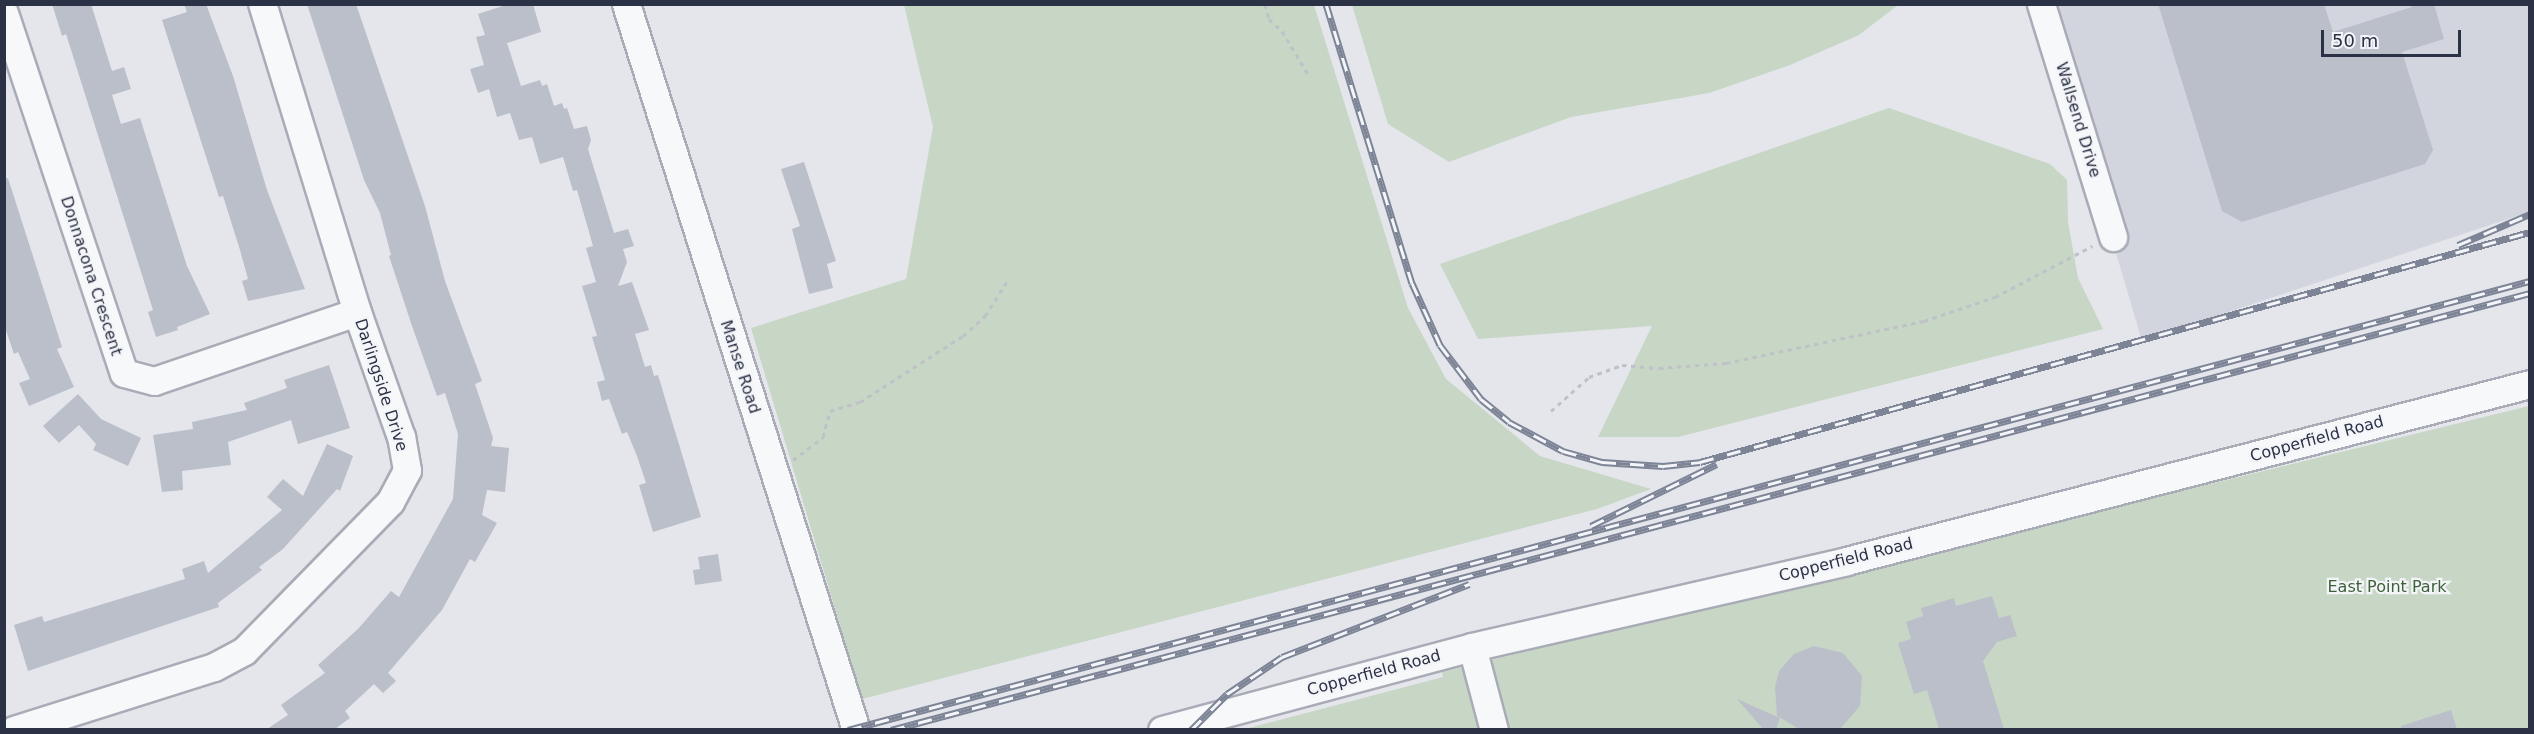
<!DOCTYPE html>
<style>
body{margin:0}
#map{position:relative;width:2534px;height:734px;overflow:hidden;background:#e4e6ec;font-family:"DejaVu Sans",sans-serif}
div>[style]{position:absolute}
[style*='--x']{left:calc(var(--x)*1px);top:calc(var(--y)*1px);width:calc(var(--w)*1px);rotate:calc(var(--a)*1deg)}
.built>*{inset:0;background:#d2d5de}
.green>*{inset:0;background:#c8d6c5}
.building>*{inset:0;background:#bbbfca}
.path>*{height:3px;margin-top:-1.5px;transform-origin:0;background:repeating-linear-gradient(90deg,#bec1c7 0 4.5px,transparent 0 9px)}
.roads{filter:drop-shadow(2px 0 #a9acb7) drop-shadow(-2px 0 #a9acb7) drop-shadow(0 2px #a9acb7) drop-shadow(0 -2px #a9acb7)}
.minor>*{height:27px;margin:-13.5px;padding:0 13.5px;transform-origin:13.5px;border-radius:13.5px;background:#f7f8fa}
.rail>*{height:7px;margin-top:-3.5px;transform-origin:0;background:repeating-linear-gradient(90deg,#f4f5f9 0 14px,#7d8496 0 28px);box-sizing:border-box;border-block:2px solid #7d8496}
span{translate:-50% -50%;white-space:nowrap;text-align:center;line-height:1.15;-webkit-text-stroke:4.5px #f4f5f9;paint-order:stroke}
.street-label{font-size:16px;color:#2b3245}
.park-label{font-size:16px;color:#3c6138}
.frame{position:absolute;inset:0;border:6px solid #2b3245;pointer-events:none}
.scale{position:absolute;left:2321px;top:30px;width:140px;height:27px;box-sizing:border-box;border:3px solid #2b3245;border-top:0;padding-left:8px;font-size:18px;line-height:21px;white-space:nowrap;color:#2b3245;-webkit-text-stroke:4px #f4f5f9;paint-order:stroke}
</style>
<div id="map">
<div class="built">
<div style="clip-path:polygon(2043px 5px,2529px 5px,2529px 212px,2142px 341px)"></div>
</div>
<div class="green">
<div style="clip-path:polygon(904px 5px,1314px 5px,1408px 308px,1446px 379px,1540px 456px,1651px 489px,1597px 509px,862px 699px,751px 328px,906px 279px,933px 127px)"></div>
<div style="clip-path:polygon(1352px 5px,1352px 4px,1898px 5px,1859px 35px,1790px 65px,1709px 93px,1571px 117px,1449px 162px,1388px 124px)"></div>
<div style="clip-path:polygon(1889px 108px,2050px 164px,2067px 180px,2068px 222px,2078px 278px,2103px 329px,1678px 437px,1598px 437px,1652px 326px,1478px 339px,1440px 264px)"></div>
<div style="clip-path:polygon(2529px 406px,2529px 729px,1241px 730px,1443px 677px,1442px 672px)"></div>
</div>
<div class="building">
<div style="clip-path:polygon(52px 4px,91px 4px,112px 71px,124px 67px,131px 89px,112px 95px,121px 124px,140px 118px,187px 266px,210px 314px,177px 327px,178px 330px,156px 337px,148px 312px,153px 310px,66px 34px,62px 36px)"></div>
<div style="clip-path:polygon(184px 4px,206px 4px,233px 76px,267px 190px,305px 289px,248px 301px,242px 281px,248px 279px,240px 250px,223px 196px,219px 197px,162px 20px,187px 12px)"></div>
<div style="clip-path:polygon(307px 4px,356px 4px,425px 206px,445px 281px,482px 381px,475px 384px,493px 438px,491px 446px,509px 448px,505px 492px,487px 490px,482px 515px,497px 523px,475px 562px,470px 559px,442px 610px,388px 673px,396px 681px,383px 693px,374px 684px,345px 711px,350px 718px,335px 729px,267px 729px,288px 715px,281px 705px,325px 673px,318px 665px,358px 629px,391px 591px,399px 597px,453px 499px,458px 434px,445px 393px,437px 396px,412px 326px,389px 256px,391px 255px,380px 213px,364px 180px)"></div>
<div style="clip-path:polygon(509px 4px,533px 4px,541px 32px,507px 43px,521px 86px,540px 80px,542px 86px,547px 84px,554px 106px,562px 103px,564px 109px,567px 108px,574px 129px,587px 126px,591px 140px,588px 149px,614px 233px,628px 229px,634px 246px,623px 249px,627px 262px,618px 286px,632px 282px,649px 330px,635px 334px,645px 367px,651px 365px,654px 376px,658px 375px,701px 517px,653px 532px,639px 485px,646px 483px,637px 456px,627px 432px,622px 434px,609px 399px,602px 401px,597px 382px,605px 380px,592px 337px,597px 336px,582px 286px,596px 282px,586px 248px,593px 246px,577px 190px,573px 191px,563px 157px,540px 164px,532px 137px,519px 140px,510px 113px,497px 117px,489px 89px,478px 93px,470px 69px,484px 65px,476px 37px,485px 35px,478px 14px)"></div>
<div style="clip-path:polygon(2158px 4px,2324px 4px,2333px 32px,2412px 7px,2411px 4px,2434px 4px,2444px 39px,2402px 52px,2433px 150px,2425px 164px,2242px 222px,2222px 211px)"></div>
<div style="clip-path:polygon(804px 162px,836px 261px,827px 264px,833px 288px,809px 294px,792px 229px,800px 226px,781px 169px)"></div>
<div style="clip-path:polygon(8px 178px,62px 347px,57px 349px,74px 387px,29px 406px,19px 383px,30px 379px,18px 352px,14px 354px,4px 324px,4px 179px)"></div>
<div style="clip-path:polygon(329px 365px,350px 428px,298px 444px,291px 420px,228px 442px,231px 465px,182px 471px,183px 490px,162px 492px,153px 435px,193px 429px,192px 422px,247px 410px,244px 403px,287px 388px,284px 380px)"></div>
<div style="clip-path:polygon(78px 394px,101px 419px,141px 438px,128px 466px,93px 450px,96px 444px,79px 425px,59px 443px,43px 426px)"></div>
<div style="clip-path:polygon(327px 444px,353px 456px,340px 491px,337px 489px,283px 549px,259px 567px,262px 570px,218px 603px,219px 607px,28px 671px,14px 625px,42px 616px,44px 622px,185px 579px,182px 569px,204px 561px,208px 573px,282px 510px,267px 497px,283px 479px,303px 496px)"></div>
<div style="clip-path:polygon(718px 554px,722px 581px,695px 585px,693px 570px,700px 569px,698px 557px)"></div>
<div style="clip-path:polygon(1992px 596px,1999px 618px,2010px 615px,2017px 636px,1997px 642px,1983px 661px,2004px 729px,1939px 729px,1927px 690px,1914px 694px,1898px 643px,1911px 639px,1906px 622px,1923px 616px,1921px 608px,1954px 598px,1956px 606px)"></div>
<div style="clip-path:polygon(1814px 646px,1843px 653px,1862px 676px,1860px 706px,1840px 729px,1799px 729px,1777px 716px,1775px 687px,1779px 671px,1794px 654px)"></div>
<div style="clip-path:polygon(1737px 699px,1780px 718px,1776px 729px,1763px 729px)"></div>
<div style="clip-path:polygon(2451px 710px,2457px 729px,2401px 729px,2401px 726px)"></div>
</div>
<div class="path">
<div style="--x:1265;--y:4;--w:16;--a:75"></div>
<div style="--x:1269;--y:19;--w:18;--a:43"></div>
<div style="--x:1282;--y:31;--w:52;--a:59"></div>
<div style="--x:1551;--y:411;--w:51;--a:-41.8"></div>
<div style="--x:1589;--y:377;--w:35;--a:-20"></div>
<div style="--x:1622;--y:365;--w:37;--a:5"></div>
<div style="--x:1659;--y:368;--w:67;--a:-4.3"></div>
<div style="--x:1726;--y:363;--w:202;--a:-12"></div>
<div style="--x:1924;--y:321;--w:75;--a:-18.7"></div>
<div style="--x:1995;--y:297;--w:110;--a:-27.7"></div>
<div style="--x:793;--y:460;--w:38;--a:-37"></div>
<div style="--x:823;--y:437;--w:27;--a:-75"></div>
<div style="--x:830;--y:411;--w:31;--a:-17"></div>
<div style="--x:860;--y:402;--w:122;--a:-32.7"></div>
<div style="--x:963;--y:336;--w:30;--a:-42"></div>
<div style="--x:985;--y:316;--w:43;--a:-57.4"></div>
</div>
<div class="roads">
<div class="minor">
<div style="--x:626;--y:4;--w:762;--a:72.42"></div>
<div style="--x:2041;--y:4;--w:244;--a:72.8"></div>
<div style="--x:4;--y:13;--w:379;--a:71.6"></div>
<div style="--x:124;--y:373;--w:31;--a:15"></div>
<div style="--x:154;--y:381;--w:214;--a:-18.8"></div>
<div style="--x:1472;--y:647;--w:86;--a:75.2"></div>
<div style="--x:14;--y:730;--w:210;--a:-17.5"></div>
<div style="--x:214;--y:667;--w:34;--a:-28"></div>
<div style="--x:244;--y:651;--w:209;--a:-45.6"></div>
<div style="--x:390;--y:502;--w:36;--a:-62"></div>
<div style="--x:407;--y:470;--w:34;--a:-100"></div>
<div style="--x:401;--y:437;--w:133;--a:-109.4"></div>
<div style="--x:357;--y:312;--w:322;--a:-107.1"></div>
<div style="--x:1162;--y:730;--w:321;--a:-15"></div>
<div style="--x:1472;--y:647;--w:384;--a:-12.9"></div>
<div style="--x:1846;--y:561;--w:707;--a:-14.51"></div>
</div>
</div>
<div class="rail">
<div style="--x:1326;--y:4;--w:292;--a:72.9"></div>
<div style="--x:1412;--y:283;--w:68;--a:65.7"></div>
<div style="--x:1440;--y:345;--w:68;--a:52.8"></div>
<div style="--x:1481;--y:399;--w:36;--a:39"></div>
<div style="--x:1509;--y:422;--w:61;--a:28.2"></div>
<div style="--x:1563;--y:451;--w:41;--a:15.8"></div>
<div style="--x:1602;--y:462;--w:61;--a:3.8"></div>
<div style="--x:1663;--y:466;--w:37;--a:-6"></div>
<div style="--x:1700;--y:462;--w:861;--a:-15.49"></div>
<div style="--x:2458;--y:245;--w:78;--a:-23.3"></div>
<div style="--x:1591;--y:526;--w:140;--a:-26.2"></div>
<div style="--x:848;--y:730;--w:1741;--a:-14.95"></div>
<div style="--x:891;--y:730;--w:1696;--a:-14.93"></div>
<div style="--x:1191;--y:730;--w:51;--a:-45"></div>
<div style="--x:1227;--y:694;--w:66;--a:-33.9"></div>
<div style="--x:1282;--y:657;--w:201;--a:-21.3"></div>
</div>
<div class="street-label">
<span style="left:2078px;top:120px;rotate:73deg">Wallsend Drive</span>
<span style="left:91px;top:276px;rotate:72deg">Donnacona Crescent</span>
<span style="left:740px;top:367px;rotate:72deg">Manse Road</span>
<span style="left:381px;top:385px;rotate:72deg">Darlingside Drive</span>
<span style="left:2317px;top:439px;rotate:-15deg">Copperfield Road</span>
<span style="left:1846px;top:560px;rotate:-14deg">Copperfield Road</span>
<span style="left:1374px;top:673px;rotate:-15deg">Copperfield Road</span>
</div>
<div class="park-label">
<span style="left:2387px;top:587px">East Point Park</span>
</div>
<div class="frame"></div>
<div class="scale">50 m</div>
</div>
